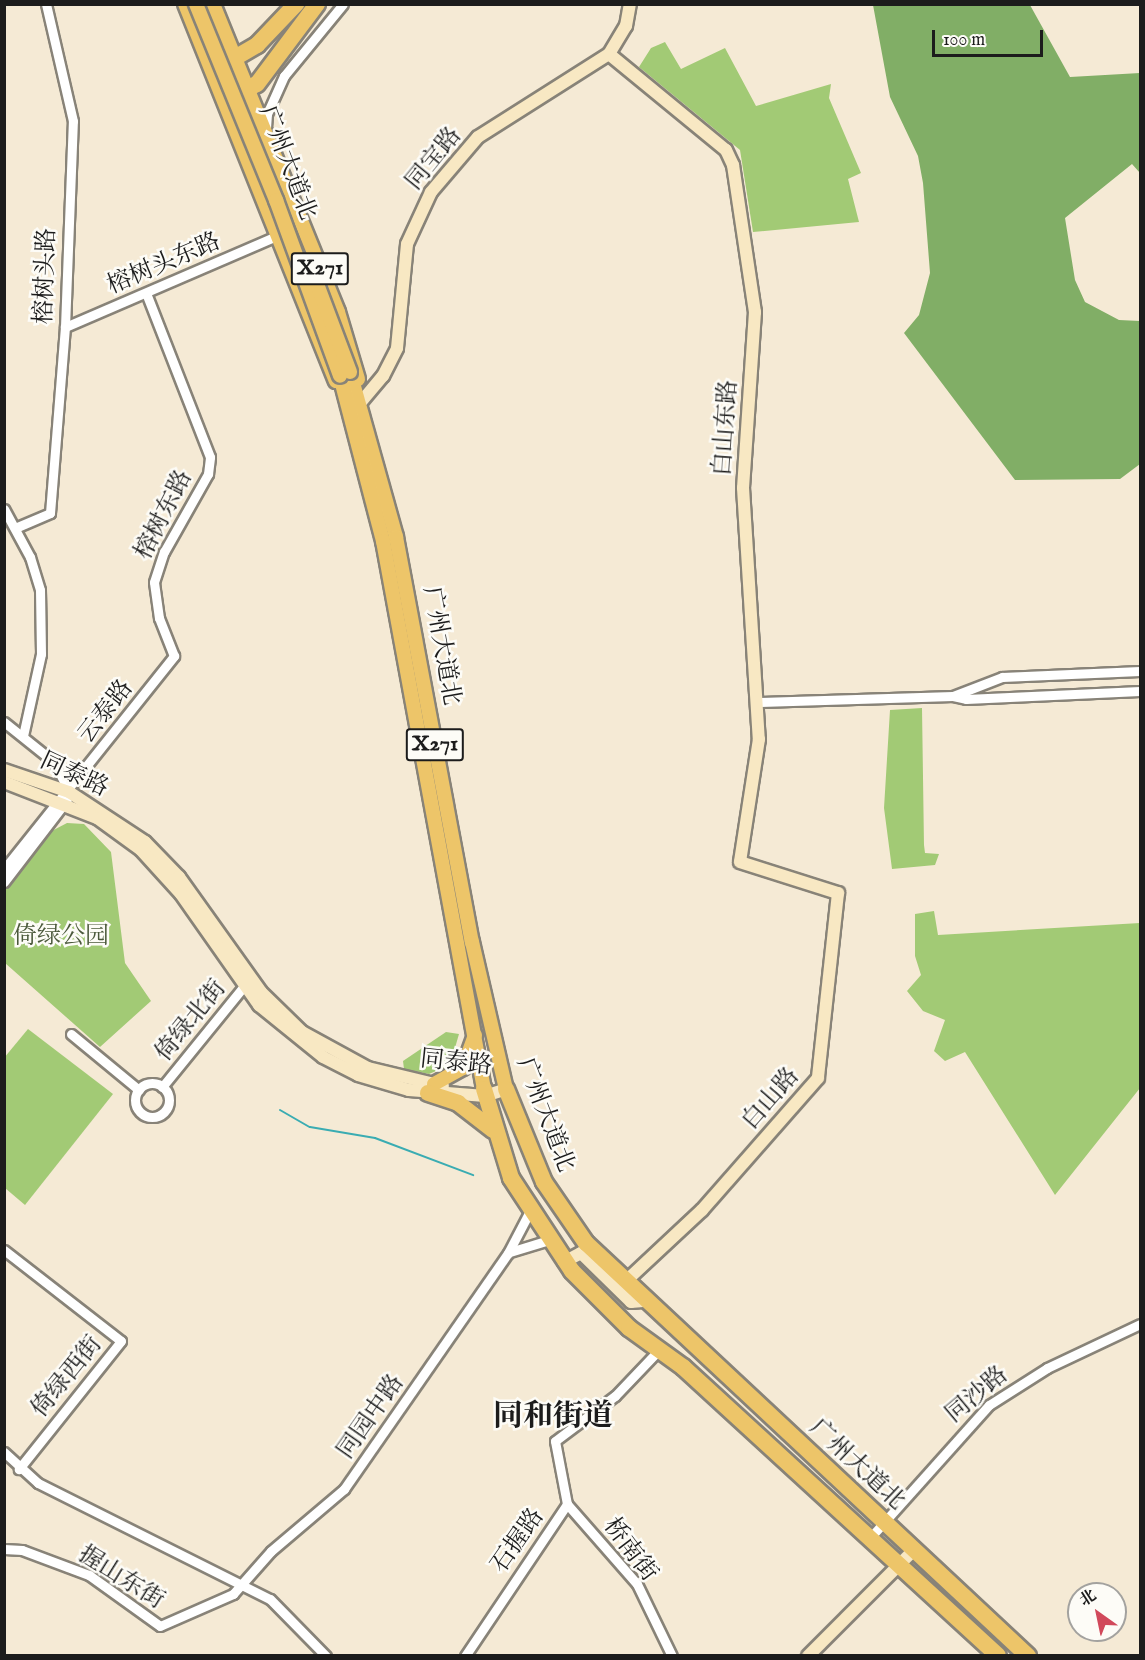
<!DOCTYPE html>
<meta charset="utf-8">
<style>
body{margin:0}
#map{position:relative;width:1145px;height:1660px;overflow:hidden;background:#f5ead5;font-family:"IM FELL English","Noto Serif SC",serif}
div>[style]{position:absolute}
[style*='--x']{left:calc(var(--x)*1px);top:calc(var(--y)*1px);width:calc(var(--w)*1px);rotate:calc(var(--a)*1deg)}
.green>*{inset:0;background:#a2ca75}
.forest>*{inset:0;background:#81ae66}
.stream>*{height:2px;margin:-1px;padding:0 1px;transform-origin:1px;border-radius:1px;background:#3aacb2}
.roads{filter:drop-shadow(2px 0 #888378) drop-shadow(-2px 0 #888378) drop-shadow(0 2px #888378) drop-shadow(0 -2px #888378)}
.street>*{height:9px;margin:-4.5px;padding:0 4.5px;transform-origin:4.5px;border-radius:4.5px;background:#fff}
.street>.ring{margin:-4.5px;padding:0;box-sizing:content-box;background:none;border:9px solid #fff;border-radius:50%}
.secondary>*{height:12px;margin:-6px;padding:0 6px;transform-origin:6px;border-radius:6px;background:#f8e8c3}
.primary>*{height:14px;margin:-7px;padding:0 7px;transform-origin:7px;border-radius:7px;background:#edc569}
.highway>*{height:16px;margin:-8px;padding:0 8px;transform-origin:8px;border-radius:8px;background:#edc569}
.bridges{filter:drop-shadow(2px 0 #888378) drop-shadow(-2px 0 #888378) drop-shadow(0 2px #888378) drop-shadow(0 -2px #888378)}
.primary-bridge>*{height:14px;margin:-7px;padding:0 7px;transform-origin:7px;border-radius:7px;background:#edc569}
span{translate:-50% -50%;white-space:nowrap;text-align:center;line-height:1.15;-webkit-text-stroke:5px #fdfcf7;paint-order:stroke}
.shield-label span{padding:2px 4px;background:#fdfcf7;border:2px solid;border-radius:4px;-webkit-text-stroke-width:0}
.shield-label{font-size:22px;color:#1c1c1c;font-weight:700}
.street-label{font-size:24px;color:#1c1c1c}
.park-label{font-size:24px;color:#4b593b}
.district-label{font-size:30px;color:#1c1c1c;font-weight:700}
.frame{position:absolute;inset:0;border:6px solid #1c1c1c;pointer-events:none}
.north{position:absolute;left:1067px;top:1582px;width:60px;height:60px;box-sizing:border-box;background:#fdfcf7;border:2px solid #a3a29f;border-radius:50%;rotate:327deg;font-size:16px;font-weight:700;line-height:24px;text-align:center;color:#1c1c1c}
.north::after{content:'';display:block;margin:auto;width:21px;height:27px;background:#d1495b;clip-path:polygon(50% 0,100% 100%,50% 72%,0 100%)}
.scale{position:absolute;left:932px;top:30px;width:111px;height:27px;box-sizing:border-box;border:3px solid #1c1c1c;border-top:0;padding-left:8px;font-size:18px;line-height:21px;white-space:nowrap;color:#1c1c1c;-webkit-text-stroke:4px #fdfcf7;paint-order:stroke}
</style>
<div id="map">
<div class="green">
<div style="clip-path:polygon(665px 42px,681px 69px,725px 48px,756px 106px,831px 84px,829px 98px,861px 173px,848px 179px,859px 222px,753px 232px,740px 150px,639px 67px,651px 48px)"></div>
<div style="clip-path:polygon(922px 708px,924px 845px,925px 853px,939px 854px,935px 865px,892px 869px,884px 808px,890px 710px)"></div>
<div style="clip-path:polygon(67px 823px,84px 824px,111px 852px,125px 963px,151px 1001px,100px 1047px,5px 963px,5px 886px,46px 834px)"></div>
<div style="clip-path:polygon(934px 911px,938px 935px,1140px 923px,1140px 1088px,1055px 1195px,965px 1052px,945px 1061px,934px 1051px,945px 1020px,923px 1011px,907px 991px,921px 975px,915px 956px,915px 914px)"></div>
<div style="clip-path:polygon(28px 1029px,113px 1094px,25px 1205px,5px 1188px,4px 1058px)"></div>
<div style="clip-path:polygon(446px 1032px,459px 1034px,450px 1065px,429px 1074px,404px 1069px,403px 1061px)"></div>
</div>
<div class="forest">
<div style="clip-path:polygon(873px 5px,1030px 5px,1070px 77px,1140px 73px,1140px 173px,1132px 164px,1065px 218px,1075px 280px,1085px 302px,1119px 320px,1140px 321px,1140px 464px,1120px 479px,1015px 480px,904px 333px,919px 315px,930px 273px,923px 183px,918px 156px,890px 97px)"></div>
</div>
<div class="stream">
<div style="--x:280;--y:1110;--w:34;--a:30"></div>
<div style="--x:310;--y:1127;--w:66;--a:9.6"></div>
<div style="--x:375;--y:1138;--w:105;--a:20.7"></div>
</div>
<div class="roads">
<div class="street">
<div style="--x:266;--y:128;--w:14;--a:-86"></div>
<div style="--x:267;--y:114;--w:42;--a:-65.9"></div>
<div style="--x:284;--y:76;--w:93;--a:-50.7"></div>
<div style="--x:65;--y:327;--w:233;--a:-23.3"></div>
<div style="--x:4;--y:509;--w:55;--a:61.6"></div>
<div style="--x:30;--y:557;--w:34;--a:73"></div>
<div style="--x:40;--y:590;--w:64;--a:89.1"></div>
<div style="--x:41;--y:654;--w:84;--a:102.4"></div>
<div style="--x:15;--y:528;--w:38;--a:-23"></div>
<div style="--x:50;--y:513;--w:187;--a:-85.4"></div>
<div style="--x:65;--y:327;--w:206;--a:-87.8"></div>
<div style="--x:73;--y:121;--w:120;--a:-103"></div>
<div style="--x:953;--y:696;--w:13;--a:13"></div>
<div style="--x:966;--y:699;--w:174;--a:-2.6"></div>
<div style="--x:760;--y:702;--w:193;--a:-1.8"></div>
<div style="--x:953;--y:696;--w:53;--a:-21.2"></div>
<div style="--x:1002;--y:677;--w:138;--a:-2.5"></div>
<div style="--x:4;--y:722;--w:64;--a:38.7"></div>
<div style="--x:54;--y:762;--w:34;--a:63"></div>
<div style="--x:4;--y:869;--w:273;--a:-51.4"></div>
<div style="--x:174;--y:656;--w:41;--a:-111.5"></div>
<div style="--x:159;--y:618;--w:36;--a:-98"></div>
<div style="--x:154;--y:582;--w:32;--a:-72"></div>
<div style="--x:164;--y:552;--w:90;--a:-60.6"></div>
<div style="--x:208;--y:474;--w:17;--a:-83"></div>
<div style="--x:210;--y:457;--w:176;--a:-111.3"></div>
<div style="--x:4;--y:882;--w:103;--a:-52.5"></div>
<div style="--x:71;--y:1034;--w:88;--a:39.5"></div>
<div class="ring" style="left:135px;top:1083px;width:25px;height:25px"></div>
<div style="--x:162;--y:1087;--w:136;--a:-50.9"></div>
<div style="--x:4;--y:1250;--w:148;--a:37.9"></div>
<div style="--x:121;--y:1341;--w:164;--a:128.6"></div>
<div style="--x:510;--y:1252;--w:41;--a:-17.1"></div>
<div style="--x:4;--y:1452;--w:46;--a:42.4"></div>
<div style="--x:38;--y:1483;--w:259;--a:26.6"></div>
<div style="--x:270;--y:1599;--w:80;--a:45.5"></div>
<div style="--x:567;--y:1504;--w:106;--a:48.8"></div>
<div style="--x:637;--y:1584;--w:80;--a:64.1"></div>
<div style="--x:870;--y:1538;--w:178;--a:-48.2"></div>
<div style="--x:989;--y:1405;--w:69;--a:-32.5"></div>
<div style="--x:1047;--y:1368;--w:103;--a:-25.3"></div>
<div style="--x:4;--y:1549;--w:18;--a:3"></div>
<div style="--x:22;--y:1550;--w:72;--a:20.5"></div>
<div style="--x:89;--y:1575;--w:87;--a:35.7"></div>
<div style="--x:160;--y:1626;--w:80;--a:-23.7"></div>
<div style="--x:233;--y:1594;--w:57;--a:-48.5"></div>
<div style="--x:271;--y:1551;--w:96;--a:-40.3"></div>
<div style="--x:344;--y:1489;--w:287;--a:-55.2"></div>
<div style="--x:508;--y:1253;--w:47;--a:-62.4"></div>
<div style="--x:465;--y:1656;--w:183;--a:-56.1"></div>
<div style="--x:567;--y:1504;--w:64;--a:-100.8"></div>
<div style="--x:555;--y:1441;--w:75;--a:-36.9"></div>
<div style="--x:615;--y:1396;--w:64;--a:-46.3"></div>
</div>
<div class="secondary">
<div style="--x:609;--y:54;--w:151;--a:39.4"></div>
<div style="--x:726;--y:150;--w:17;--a:65"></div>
<div style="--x:733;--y:165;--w:149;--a:81.5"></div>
<div style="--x:755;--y:312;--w:176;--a:93.9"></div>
<div style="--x:743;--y:488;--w:252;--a:86.4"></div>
<div style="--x:759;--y:739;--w:124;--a:98.8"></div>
<div style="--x:740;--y:862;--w:103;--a:17.6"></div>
<div style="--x:838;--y:893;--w:186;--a:96.2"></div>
<div style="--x:818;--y:1078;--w:176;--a:131.3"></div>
<div style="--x:702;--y:1210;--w:105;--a:136.9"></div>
<div style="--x:361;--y:402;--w:34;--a:-50"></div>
<div style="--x:383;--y:376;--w:31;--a:-63"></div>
<div style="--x:397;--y:348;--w:104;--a:-84.5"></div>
<div style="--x:407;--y:244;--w:57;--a:-65.2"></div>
<div style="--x:431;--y:192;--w:72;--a:-49.5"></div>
<div style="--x:478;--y:137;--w:155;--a:-32.4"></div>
<div style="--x:609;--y:54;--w:33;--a:-59"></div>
<div style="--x:626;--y:26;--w:22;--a:-80"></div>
<div style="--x:4;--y:770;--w:69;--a:18.7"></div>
<div style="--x:69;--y:792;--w:91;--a:33.3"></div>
<div style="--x:145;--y:842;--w:49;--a:45.8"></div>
<div style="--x:179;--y:877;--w:141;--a:54.5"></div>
<div style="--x:261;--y:992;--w:57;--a:44.3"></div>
<div style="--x:302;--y:1032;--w:75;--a:28.6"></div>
<div style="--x:368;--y:1068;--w:77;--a:13.5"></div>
<div style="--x:4;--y:782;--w:100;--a:21.2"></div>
<div style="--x:97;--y:818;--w:54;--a:36"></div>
<div style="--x:141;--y:850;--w:59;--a:47.7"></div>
<div style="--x:181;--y:894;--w:136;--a:54.9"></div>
<div style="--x:259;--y:1005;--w:82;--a:39.1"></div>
<div style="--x:323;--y:1057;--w:39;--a:27"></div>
<div style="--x:358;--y:1075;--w:53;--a:16.4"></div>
<div style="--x:409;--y:1090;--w:76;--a:4.5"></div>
<div style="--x:485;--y:1096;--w:22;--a:-18"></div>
<div style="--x:564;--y:1262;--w:19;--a:-28"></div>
<div style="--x:581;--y:1253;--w:70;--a:44.4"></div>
<div style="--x:631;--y:1302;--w:12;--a:-5"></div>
<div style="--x:808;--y:1656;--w:148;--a:-45"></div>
</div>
<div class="primary">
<div style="--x:185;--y:4;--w:406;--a:68.2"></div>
<div style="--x:213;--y:4;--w:332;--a:67.9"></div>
<div style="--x:338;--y:312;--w:70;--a:73.4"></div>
<div style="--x:350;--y:372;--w:171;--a:74.4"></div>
<div style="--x:396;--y:537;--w:412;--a:79.4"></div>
<div style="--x:472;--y:942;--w:151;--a:77"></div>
<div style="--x:340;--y:376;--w:171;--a:75.4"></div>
<div style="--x:383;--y:541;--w:557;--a:79.56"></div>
<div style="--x:434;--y:1084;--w:33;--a:-29"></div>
<div style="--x:463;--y:1068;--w:35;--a:-70"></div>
</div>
<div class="highway">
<div style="--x:214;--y:70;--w:50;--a:-30.2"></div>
<div style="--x:257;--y:45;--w:57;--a:-46.4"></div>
<div style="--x:227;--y:101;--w:34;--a:-30"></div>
<div style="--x:257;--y:84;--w:100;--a:-53.1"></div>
<div style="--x:484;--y:1089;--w:93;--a:73.1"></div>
<div style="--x:511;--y:1178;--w:111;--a:56.7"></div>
<div style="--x:572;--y:1271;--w:81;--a:45"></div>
<div style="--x:629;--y:1328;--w:67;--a:35.8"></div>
<div style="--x:683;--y:1367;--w:427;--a:42.5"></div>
<div style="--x:506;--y:1089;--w:100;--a:67.8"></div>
<div style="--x:544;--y:1182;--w:74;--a:55.5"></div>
<div style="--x:586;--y:1243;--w:605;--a:43.06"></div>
<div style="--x:428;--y:1093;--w:32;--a:18"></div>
<div style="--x:458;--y:1103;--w:44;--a:37.6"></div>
</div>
</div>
<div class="bridges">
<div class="primary-bridge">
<div style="--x:196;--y:4;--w:212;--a:67.8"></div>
<div style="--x:276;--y:200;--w:187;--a:70"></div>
<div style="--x:317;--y:284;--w:94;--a:69.4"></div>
</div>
</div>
<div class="shield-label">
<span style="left:320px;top:269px">X271</span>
<span style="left:435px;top:745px">X271</span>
</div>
<div class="street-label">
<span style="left:434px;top:159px;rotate:-51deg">同宝路</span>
<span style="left:287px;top:163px;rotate:69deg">广州大道北</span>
<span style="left:164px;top:264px;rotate:-23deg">榕树头东路</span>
<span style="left:46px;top:276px;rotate:-88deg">榕树头路</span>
<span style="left:726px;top:428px;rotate:-86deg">白山东路</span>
<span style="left:164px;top:515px;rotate:-63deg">榕树东路</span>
<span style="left:441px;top:646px;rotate:80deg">广州大道北</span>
<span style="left:106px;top:712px;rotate:-52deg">云泰路</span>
<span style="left:74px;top:775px;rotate:25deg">同泰路</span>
<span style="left:191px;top:1021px;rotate:-51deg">倚绿北街</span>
<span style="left:456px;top:1063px;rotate:6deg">同泰路</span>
<span style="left:771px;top:1099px;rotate:-49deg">白山路</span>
<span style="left:545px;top:1115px;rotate:69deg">广州大道北</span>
<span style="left:67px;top:1377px;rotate:-51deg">倚绿西街</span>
<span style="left:977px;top:1395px;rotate:-40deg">同沙路</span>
<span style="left:371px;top:1417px;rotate:-55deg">同园中路</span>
<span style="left:857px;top:1465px;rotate:43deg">广州大道北</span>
<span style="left:518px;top:1541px;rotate:-55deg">石握路</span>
<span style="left:630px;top:1550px;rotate:53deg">桥南街</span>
<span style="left:121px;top:1578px;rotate:32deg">握山东街</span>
</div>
<div class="park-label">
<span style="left:61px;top:937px">倚绿公园</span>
</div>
<div class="district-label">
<span style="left:553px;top:1417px">同和街道</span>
</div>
<div class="frame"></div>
<div class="north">北</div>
<div class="scale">100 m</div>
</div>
